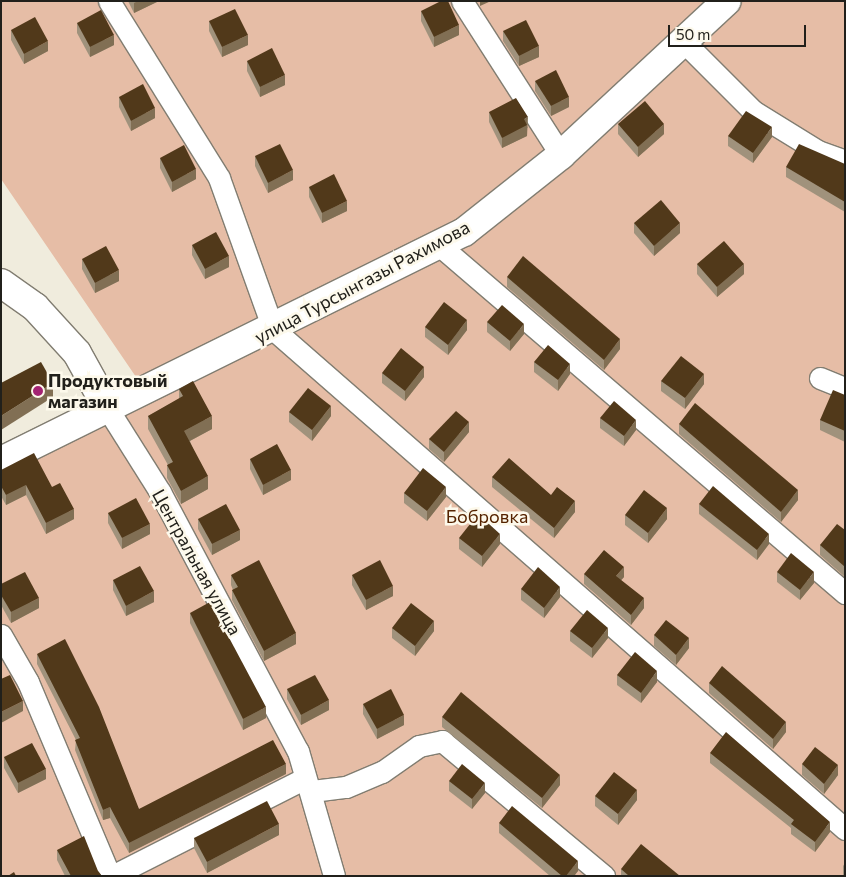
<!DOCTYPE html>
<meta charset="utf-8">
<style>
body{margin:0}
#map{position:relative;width:846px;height:877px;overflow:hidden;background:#f0ecdd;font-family:Commissioner,sans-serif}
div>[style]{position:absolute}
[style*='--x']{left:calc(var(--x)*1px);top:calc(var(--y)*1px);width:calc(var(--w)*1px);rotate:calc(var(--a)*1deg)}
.green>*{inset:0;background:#e6bda6}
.roads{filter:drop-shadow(1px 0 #817d71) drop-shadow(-1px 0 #817d71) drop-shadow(0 1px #817d71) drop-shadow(0 -1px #817d71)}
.street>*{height:21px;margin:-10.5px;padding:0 10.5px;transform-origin:10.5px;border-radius:10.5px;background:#fff}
.secondary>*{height:28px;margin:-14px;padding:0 14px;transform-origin:14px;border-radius:14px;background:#fff}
.wall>*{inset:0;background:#a0927c}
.shaded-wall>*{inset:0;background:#816f54}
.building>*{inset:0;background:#51391a}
.dots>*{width:14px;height:14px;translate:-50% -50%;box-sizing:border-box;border:2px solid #fdf9eb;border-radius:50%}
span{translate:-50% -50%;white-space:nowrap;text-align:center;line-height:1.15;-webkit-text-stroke:5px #fdf9eb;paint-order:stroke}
.street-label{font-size:18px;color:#21201b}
.poi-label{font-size:18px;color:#21201b;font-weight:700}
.left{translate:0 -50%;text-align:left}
.park-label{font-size:18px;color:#552300}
.frame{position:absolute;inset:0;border:2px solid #21201b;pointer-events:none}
.scale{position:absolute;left:668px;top:25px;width:138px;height:22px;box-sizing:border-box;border:2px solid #21201b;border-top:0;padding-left:6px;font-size:15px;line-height:18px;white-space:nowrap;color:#21201b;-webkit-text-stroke:4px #fdf9eb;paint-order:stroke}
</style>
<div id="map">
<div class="green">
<div style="clip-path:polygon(1px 1px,845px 1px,845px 876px,1px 876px,1px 475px,149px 396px,1px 179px)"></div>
</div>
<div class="roads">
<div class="street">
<div style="--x:109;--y:1;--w:208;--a:58.1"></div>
<div style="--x:219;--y:178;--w:160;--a:70.3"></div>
<div style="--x:273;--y:329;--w:760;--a:41.16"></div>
<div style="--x:462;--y:1;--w:183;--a:57.3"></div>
<div style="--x:683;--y:41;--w:99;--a:45"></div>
<div style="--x:753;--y:111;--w:76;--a:31.6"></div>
<div style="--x:818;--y:151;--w:29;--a:20"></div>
<div style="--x:439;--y:245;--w:535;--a:40.6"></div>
<div style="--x:820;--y:378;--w:27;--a:22"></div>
<div style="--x:109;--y:411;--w:96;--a:57.8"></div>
<div style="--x:160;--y:492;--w:293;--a:62"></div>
<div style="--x:298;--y:751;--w:130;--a:73.9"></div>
<div style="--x:1;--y:635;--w:54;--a:60.1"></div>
<div style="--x:28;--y:682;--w:211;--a:67.1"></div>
<div style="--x:312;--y:791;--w:34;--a:-7"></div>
<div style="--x:346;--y:787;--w:39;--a:-23"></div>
<div style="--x:382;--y:772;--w:45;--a:-35.1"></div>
<div style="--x:419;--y:746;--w:24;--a:-12"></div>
<div style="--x:442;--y:741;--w:211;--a:39.8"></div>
<div style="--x:112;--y:876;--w:216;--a:-26.9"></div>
</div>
<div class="secondary">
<div style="--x:1;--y:283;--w:42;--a:35.2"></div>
<div style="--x:35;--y:307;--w:62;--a:47.6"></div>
<div style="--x:77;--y:353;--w:66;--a:61.1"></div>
<div style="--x:1;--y:461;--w:517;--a:-26.32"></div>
<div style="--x:464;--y:232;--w:124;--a:-38.4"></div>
<div style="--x:561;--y:155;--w:226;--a:-42.9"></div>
</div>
</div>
<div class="wall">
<div style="clip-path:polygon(128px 1px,159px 1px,134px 13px)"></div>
<div style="clip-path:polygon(421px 11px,459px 35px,434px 47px,421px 21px)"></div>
<div style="clip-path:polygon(209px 21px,248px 45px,222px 57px,209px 31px)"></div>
<div style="clip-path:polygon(77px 23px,114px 45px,90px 57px,77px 33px)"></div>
<div style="clip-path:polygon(11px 30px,48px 51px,24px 64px,11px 40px)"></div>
<div style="clip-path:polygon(503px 31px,539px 57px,519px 66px,503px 41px)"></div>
<div style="clip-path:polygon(247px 61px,285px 85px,260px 97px,247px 71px)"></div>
<div style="clip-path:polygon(535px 81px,569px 107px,551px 116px,535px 91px)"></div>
<div style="clip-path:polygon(119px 97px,155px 118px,131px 131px,119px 107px)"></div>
<div style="clip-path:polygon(489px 112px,528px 127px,527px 128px,527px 136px,502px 148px,489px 122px)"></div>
<div style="clip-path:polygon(618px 124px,664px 134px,638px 157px,618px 134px)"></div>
<div style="clip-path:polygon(728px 136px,772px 137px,753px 163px,728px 146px)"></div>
<div style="clip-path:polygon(255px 156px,293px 180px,268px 193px,255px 166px)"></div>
<div style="clip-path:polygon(160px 158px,196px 179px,172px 192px,160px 168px)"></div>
<div style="clip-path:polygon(845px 164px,845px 212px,786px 177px,786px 167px)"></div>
<div style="clip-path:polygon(309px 187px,347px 211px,322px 223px,309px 197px)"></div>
<div style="clip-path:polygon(634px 223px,680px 233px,654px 256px,634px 233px)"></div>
<div style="clip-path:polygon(192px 245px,229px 267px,205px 279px,192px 255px)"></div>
<div style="clip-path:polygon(82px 259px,119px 281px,95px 293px,82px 269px)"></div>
<div style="clip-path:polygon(697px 264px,744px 274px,717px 297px,697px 274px)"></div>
<div style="clip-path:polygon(507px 277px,620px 349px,604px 370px,507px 287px)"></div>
<div style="clip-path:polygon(487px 322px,524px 334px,510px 351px,487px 332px)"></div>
<div style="clip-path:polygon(425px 327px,467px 330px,448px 355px,425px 337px)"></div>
<div style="clip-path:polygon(534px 362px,570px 374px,558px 391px,534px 372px)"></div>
<div style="clip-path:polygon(382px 373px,424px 377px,405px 401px,382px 383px)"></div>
<div style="clip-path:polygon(661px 381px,704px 384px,685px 409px,661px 391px)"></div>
<div style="clip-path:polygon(179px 389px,212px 429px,190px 441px,208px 489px,181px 504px,167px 478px,167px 465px,168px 465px,148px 429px,148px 416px,179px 399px)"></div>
<div style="clip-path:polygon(845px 395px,845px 442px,820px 430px,820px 420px)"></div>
<div style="clip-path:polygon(289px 412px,331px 416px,312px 441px,289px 422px)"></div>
<div style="clip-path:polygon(600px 418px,636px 430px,624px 446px,600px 428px)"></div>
<div style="clip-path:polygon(679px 424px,798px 500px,781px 522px,679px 434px)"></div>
<div style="clip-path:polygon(469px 432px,444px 462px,429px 449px,429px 439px)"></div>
<div style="clip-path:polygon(250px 459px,291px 480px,263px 495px,250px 469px)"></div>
<div style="clip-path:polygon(1px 470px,52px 487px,74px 519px,46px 534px,26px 495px,6px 505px,1px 496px)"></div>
<div style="clip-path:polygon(492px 477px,551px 495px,575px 512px,554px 538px,492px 487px)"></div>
<div style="clip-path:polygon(404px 493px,446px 497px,427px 521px,404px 503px)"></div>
<div style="clip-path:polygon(699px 504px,769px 544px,757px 560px,699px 514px)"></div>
<div style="clip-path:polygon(108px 513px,150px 534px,122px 549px,108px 523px)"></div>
<div style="clip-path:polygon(625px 515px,667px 519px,648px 543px,625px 525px)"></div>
<div style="clip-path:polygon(198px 519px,240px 540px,212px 555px,198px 529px)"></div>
<div style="clip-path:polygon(845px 530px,845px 577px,820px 555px,820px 545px)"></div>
<div style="clip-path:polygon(459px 538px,500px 544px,482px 567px,459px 549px)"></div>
<div style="clip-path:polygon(777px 572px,814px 583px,800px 600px,777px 582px)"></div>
<div style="clip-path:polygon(584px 574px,624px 577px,621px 580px,644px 608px,631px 625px,584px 584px)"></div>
<div style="clip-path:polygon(231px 575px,296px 644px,264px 661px,232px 600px,232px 590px,233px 590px,231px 585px)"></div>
<div style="clip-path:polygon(352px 575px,393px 596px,366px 610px,352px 585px)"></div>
<div style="clip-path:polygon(113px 580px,154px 602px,126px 616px,113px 590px)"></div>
<div style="clip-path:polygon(1px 584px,39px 608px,11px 623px,1px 605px)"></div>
<div style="clip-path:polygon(521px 589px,560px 597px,544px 618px,521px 600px)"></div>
<div style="clip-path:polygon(190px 613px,266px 718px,243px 730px,190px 623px)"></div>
<div style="clip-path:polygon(392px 628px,434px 631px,415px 656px,392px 638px)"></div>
<div style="clip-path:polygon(570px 631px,608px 638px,592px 658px,570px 641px)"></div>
<div style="clip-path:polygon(654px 635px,689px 648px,676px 665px,654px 646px)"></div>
<div style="clip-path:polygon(37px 654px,139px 809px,286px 774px,129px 853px,110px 818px,103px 820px,75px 750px,76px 740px,37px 664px)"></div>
<div style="clip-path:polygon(617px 675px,657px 682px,641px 703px,617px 685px)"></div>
<div style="clip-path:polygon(709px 683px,786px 732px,773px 749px,709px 693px)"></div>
<div style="clip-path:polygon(287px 689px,329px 710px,301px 725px,287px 699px)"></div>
<div style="clip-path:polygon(363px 704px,404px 725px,377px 739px,363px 714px)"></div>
<div style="clip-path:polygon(442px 717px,560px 785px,542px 808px,442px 727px)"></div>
<div style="clip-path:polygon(710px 753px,830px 832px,815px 852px,791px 834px,791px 828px,710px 763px)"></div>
<div style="clip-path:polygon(4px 757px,46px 779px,18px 793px,4px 768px)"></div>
<div style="clip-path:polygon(802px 764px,838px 775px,824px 794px,802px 775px)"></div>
<div style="clip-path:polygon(449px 781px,485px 793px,472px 809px,449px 791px)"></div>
<div style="clip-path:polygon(595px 796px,637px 800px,618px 825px,595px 806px)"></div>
<div style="clip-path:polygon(499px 823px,578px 871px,574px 876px,550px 876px,499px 833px)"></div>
<div style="clip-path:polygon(279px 835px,207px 873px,194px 848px,194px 838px)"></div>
<div style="clip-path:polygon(57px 850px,98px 871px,102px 876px,65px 876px,57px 860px)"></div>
<div style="clip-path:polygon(845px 863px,845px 876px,843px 876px,843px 866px)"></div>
<div style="clip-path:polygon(621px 869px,680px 876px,621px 876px)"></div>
</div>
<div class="shaded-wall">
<div style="clip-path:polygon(138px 1px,159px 1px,134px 13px,134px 3px)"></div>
<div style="clip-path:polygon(480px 1px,491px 1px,480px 6px)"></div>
<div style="clip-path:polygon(459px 25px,459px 35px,434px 47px,434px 37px)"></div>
<div style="clip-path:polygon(114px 35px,114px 45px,90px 57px,90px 47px)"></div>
<div style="clip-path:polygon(248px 35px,248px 45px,222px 57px,222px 47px)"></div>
<div style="clip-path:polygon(48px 41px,48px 51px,24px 64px,24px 54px)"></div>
<div style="clip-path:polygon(539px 46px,539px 57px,519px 66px,519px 56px)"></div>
<div style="clip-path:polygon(285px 75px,285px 85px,260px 97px,260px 87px)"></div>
<div style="clip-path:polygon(569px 97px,569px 107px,551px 116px,551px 106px)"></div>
<div style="clip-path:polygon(155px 108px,155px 118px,131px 131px,131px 121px)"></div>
<div style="clip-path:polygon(528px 117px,527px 136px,502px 148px,502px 138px,524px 119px)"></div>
<div style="clip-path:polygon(664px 124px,664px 134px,638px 157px,638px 147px)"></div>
<div style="clip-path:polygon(772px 127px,772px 137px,753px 163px,753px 153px)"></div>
<div style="clip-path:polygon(196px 169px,196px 179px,172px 192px,172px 182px)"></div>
<div style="clip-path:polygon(293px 170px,293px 180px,268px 193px,268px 183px)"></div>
<div style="clip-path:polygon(347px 201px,347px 211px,322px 223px,322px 213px)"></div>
<div style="clip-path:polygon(680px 223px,680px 233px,654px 256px,654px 246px)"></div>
<div style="clip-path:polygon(229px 256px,229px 267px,205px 279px,205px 269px)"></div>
<div style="clip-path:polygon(744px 264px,744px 274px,717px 297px,717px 287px)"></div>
<div style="clip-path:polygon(119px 270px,119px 281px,95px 293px,95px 283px)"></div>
<div style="clip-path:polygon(467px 320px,467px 330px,448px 355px,448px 345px)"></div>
<div style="clip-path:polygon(524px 324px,524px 334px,510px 351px,510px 341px)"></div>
<div style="clip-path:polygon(620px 339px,620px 349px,604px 370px,604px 360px)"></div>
<div style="clip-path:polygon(570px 364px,570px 374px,558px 391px,558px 380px)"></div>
<div style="clip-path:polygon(424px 367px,424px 377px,405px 401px,405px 391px)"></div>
<div style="clip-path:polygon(704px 374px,704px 384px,685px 409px,685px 398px)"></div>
<div style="clip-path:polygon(53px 383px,53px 397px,1px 430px,1px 416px)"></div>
<div style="clip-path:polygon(331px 406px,331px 416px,312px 441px,312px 430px)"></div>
<div style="clip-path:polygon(212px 416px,212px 429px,184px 444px,184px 431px)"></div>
<div style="clip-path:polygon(636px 420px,636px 430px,624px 446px,624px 436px)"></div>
<div style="clip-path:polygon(469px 422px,469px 432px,444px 462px,444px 452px)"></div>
<div style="clip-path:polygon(291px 470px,291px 480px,263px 495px,263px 485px)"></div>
<div style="clip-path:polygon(208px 476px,208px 489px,181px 504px,181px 491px)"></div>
<div style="clip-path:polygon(26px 485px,26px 495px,6px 505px,6px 495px)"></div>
<div style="clip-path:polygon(446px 487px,446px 497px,427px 521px,427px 511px)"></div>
<div style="clip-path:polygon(798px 490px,798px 500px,781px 522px,781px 512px)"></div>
<div style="clip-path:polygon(575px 501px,575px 512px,554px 538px,554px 528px)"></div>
<div style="clip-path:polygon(667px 508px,667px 519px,648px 543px,648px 533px)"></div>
<div style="clip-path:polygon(74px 509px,74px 519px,46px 534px,46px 523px)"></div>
<div style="clip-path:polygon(150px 524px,150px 534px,122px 549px,122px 538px)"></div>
<div style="clip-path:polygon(240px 530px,240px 540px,212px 555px,212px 544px)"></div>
<div style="clip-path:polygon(500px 534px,500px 544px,482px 567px,482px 556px)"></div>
<div style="clip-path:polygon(769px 534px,769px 544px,757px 560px,757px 550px)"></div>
<div style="clip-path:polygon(624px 567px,624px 577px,616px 586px,616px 576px)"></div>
<div style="clip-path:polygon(814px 572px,814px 583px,800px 600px,800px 590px)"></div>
<div style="clip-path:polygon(393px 586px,393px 596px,366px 610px,366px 600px)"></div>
<div style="clip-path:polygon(560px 587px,560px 597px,544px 618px,544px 608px)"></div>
<div style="clip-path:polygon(154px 591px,154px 602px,126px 616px,126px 606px)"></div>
<div style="clip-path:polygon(39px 598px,39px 608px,11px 623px,11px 612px)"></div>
<div style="clip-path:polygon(644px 598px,644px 608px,631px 625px,631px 615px)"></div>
<div style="clip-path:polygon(434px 621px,434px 631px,415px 656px,415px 646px)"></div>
<div style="clip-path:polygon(608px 628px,608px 638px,592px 658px,592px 648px)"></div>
<div style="clip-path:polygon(296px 633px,296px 644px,264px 661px,264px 651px)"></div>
<div style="clip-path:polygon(689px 638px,689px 648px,676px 665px,676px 655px)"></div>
<div style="clip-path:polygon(657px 671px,657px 682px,641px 703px,641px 693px)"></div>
<div style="clip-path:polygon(329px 700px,329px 710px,301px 725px,301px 715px)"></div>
<div style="clip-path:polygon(23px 701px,23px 711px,1px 723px,1px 712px)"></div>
<div style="clip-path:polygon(266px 707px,266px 718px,243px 730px,243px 719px)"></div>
<div style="clip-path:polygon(404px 715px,404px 725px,377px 739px,377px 729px)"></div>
<div style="clip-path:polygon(786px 722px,786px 732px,773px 749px,773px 739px)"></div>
<div style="clip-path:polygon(286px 764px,286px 774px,129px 853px,129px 843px)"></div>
<div style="clip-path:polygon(838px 765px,838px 775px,824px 794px,824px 784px)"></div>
<div style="clip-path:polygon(46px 769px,46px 779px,18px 793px,18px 783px)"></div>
<div style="clip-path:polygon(560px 775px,560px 785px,542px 808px,542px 798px)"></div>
<div style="clip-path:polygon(485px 783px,485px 793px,472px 809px,472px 799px)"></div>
<div style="clip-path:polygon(637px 790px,637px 800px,618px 825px,618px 814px)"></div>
<div style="clip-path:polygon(110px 807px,110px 818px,103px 820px,103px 810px)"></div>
<div style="clip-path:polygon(830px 822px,830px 832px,815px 852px,815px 842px)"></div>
<div style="clip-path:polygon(279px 824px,279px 835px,207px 873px,207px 862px)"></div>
<div style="clip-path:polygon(578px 861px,578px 871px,574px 876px,566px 876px)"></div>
</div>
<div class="building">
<div style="clip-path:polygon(441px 1px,448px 1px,459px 25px,434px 37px,421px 11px)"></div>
<div style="clip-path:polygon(235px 9px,248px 35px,222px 47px,209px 21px)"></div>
<div style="clip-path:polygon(101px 10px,114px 35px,90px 47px,77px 23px)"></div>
<div style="clip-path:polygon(35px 17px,48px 41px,24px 54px,11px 30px)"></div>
<div style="clip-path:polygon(526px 20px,539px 46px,519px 56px,503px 31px)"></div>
<div style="clip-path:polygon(272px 48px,285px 75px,260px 87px,247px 61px)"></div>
<div style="clip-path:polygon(556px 70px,569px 97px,551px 106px,535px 81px)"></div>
<div style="clip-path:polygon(143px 84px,155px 108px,131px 121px,119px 97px)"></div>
<div style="clip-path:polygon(516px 98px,528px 117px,524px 119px,527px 125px,502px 138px,489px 112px)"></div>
<div style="clip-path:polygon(645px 101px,664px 124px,638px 147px,618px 124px)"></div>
<div style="clip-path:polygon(746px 111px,772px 127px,753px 153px,728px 136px)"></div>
<div style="clip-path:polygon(280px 144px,293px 170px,268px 183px,255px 156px)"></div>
<div style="clip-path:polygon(799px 144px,845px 164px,845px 202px,786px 167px)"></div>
<div style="clip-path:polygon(184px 145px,196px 169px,172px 182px,160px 158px)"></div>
<div style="clip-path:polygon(334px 174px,347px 201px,322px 213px,309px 187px)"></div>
<div style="clip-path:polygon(661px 200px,680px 223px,654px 246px,634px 223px)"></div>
<div style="clip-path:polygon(216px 232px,229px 256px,205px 269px,192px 245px)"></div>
<div style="clip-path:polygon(724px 241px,744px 264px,717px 287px,697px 264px)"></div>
<div style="clip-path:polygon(106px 246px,119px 270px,95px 283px,82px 259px)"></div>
<div style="clip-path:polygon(523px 256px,620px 339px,604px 360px,507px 277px)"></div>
<div style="clip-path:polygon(444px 302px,467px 320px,448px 345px,425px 327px)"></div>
<div style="clip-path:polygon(502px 305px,524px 324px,510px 341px,487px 322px)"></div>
<div style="clip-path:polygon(548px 345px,570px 364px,558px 380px,534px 362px)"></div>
<div style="clip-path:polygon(401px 348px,424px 367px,405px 391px,382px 373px)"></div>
<div style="clip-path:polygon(681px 356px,704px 374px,685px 398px,661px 381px)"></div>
<div style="clip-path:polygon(41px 362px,53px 383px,1px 416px,1px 383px)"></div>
<div style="clip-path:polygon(193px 381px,212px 416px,184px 431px,208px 476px,181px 491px,167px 465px,173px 462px,148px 416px,183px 396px,179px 389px)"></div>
<div style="clip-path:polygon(308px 388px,331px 406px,312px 430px,289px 412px)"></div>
<div style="clip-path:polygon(833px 390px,845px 395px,845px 431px,820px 420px)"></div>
<div style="clip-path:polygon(614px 401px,636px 420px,624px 436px,600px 418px)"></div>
<div style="clip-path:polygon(695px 403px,798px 490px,781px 512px,679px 424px)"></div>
<div style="clip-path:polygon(456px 411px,469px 422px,444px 452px,429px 439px)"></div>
<div style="clip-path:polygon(277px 444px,291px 470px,263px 485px,250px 459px)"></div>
<div style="clip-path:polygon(34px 453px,52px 487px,60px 483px,74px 509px,46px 523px,26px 485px,6px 495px,1px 486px,1px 470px)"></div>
<div style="clip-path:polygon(509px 458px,551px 495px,557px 487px,575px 501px,554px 528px,492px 477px)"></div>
<div style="clip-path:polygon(423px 468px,446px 487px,427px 511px,404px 493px)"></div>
<div style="clip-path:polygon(713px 486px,769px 534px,757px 550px,699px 504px)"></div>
<div style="clip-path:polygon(644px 490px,667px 508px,648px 533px,625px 515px)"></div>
<div style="clip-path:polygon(136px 498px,150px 524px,122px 538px,108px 513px)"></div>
<div style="clip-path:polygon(226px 504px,240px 530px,212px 544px,198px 519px)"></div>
<div style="clip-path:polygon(478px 514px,500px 534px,482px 556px,459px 538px)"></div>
<div style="clip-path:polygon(837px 524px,845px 530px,845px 567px,820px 545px)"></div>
<div style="clip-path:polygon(604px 550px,624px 567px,616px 576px,644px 598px,631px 615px,584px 574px)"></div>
<div style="clip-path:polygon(791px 553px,814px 572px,800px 590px,777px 572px)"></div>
<div style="clip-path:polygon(259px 560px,296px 633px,264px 651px,232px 590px,238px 587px,231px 575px)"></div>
<div style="clip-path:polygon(380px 560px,393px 586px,366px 600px,352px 575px)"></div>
<div style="clip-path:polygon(140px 566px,154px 591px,126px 606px,113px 580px)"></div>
<div style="clip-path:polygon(538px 567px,560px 587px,544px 608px,521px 589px)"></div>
<div style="clip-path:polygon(25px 572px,39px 598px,11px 612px,1px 595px,1px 584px)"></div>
<div style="clip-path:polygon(210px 602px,266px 707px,243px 719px,190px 613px)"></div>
<div style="clip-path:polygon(411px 603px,434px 621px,415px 646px,392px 628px)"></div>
<div style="clip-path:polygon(587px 610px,608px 628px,592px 648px,570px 631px)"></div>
<div style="clip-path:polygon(666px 620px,689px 638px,676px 655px,654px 635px)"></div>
<div style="clip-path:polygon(65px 639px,99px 707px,139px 809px,273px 740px,286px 764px,129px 843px,110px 807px,103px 810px,75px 740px,80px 738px,37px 654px)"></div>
<div style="clip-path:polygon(635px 652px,657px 671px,641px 693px,617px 675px)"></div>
<div style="clip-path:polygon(722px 666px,786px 722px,773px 739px,709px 683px)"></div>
<div style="clip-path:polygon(10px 675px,23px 701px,1px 712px,1px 679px)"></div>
<div style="clip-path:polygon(315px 675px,329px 700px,301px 715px,287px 689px)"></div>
<div style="clip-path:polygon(391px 689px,404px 715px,377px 729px,363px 704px)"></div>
<div style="clip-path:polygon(461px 692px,560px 775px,542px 798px,442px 717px)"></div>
<div style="clip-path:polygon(726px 732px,830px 822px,815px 842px,791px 824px,794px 820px,710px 753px)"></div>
<div style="clip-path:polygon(32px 743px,46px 769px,18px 783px,4px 757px)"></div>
<div style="clip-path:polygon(815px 747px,838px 765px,824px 784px,802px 764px)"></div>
<div style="clip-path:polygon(462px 764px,485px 783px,472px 799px,449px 781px)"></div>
<div style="clip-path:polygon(614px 772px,637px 790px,618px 814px,595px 796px)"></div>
<div style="clip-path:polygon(267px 801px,279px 824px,207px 862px,194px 838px)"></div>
<div style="clip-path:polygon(512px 806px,578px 861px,566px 876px,562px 876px,499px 823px)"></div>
<div style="clip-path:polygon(84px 836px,98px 871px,102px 876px,71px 876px,57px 850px)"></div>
<div style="clip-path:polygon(641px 844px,680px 876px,629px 876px,621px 869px)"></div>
<div style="clip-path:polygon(14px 872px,16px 876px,8px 876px)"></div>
</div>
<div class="dots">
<div style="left:38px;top:391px;background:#a42373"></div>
</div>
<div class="street-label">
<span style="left:362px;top:282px;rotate:-28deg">улица Турсынгазы Рахимова</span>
<span style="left:197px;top:562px;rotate:61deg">Центральная улица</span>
</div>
<div class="poi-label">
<span class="left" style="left:48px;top:391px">Продуктовый<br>магазин</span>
</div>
<div class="park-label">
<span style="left:487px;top:516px">Бобровка</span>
</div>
<div class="frame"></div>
<div class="scale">50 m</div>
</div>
